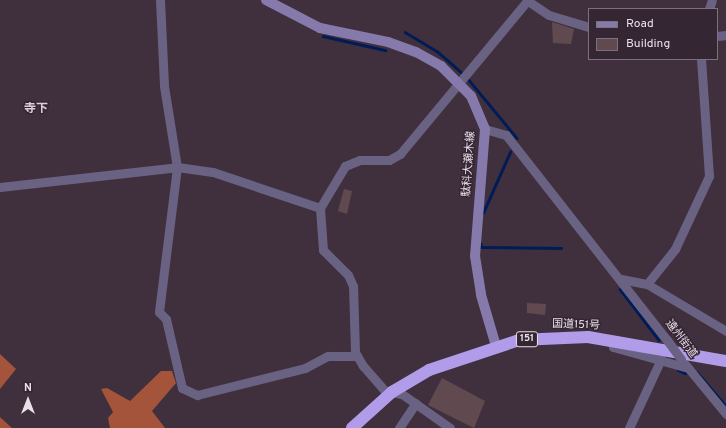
<!DOCTYPE html>
<meta charset="utf-8">
<style>
body{margin:0}
#map{position:relative;width:726px;height:428px;overflow:hidden;background:#40303e;font-family:Overpass,"Noto Sans JP",sans-serif}
div>[style]{position:absolute}
[style*='--x']{left:calc(var(--x)*1px);top:calc(var(--y)*1px);width:calc(var(--w)*1px);rotate:calc(var(--a)*1deg)}
.forest>*{inset:0;background:#a3543a}
.stream>*{height:2.5px;margin:-1.25px;padding:0 1.25px;transform-origin:1.25px;border-radius:1.25px;background:#001c57}
.building>*{inset:0;background:#614a4f}
.street>*{height:9px;margin:-4.5px;padding:0 4.5px;transform-origin:4.5px;border-radius:4.5px;background:#6a6282}
.secondary>*{height:10px;margin:-5px;padding:0 5px;transform-origin:5px;border-radius:5px;background:#867aac}
.highway>*{height:12px;margin:-6px;padding:0 6px;transform-origin:6px;border-radius:6px;background:#b09ce9}
.street-bridge>*{height:9px;margin:-4.5px;padding:0 4.5px;transform-origin:4.5px;border-radius:4.5px;background:#6a6282}
span{translate:-50% -50%;white-space:nowrap;text-align:center;line-height:1.15;-webkit-text-stroke:3px #352634;paint-order:stroke}
.shield-label span{padding:1px 3px;background:#352634;border:1px solid;border-radius:3px;-webkit-text-stroke-width:0}
.shield-label{font-size:10px;color:#eae0e8;font-weight:700}
.street-label{font-size:11px;color:#eae0e8}
.neighbourhood-label{font-size:12px;color:#decadb;font-weight:700}
.legend{position:absolute;left:588px;top:8px;width:130px;height:52px;box-sizing:border-box;background:#352634;border:1px solid #7d707c;margin:0;padding:5px 7px;list-style:none;font-size:12px;color:#eae0e8}
.legend li{display:flex;align-items:center;gap:8px;height:20px}
.legend b{width:20px;border:1px solid #7d707c}
.north{position:absolute;left:8px;top:380px;width:40px;height:40px;-webkit-text-stroke:3px #352634;paint-order:stroke;rotate:0deg;font-size:11px;font-weight:700;line-height:16px;text-align:center;color:#eae0e8}
.north::after{content:'';display:block;margin:auto;width:14px;height:18px;background:#eae0e8;clip-path:polygon(50% 0,100% 100%,50% 72%,0 100%)}
</style>
<div id="map">
<div class="forest">
<div style="clip-path:polygon(0 354px,16px 369px,0 389px)"></div>
<div style="clip-path:polygon(161px 371px,172px 371px,176px 383px,152px 411px,165px 428px,110px 428px,108px 418px,113px 412px,101px 389px,107px 388px,130px 401px)"></div>
<div style="clip-path:polygon(0 417px,1px 418px,12px 428px,0 428px)"></div>
</div>
<div class="stream">
<div style="--x:405;--y:32;--w:37;--a:31"></div>
<div style="--x:437;--y:51;--w:32;--a:41"></div>
<div style="--x:323;--y:36;--w:64;--a:12.7"></div>
<div style="--x:469;--y:80;--w:75;--a:50.4"></div>
<div style="--x:483;--y:213;--w:67;--a:-66.1"></div>
<div style="--x:481;--y:244;--w:3;--a:90"></div>
<div style="--x:481;--y:247;--w:80;--a:0.7"></div>
<div style="--x:620;--y:289;--w:64;--a:52.6"></div>
<div style="--x:678;--y:370;--w:8;--a:23"></div>
<div style="--x:697;--y:372;--w:45;--a:49.5"></div>
</div>
<div class="building">
<div style="clip-path:polygon(552px 22px,574px 29px,571px 44px,553px 43px)"></div>
<div style="clip-path:polygon(344px 189px,352px 191px,347px 214px,338px 211px)"></div>
<div style="clip-path:polygon(527px 303px,546px 304px,545px 315px,527px 313px)"></div>
<div style="clip-path:polygon(442px 378px,485px 401px,474px 428px,428px 405px)"></div>
</div>
<div class="street">
<div style="--x:160;--y:0;--w:86;--a:87.3"></div>
<div style="--x:164;--y:86;--w:82;--a:80.9"></div>
<div style="--x:177;--y:167;--w:146;--a:97.1"></div>
<div style="--x:159;--y:312;--w:10;--a:45"></div>
<div style="--x:166;--y:319;--w:71;--a:76.9"></div>
<div style="--x:182;--y:388;--w:17;--a:25"></div>
<div style="--x:197;--y:395;--w:111;--a:-14"></div>
<div style="--x:305;--y:368;--w:26;--a:-28"></div>
<div style="--x:328;--y:356;--w:29;--a:0"></div>
<div style="--x:528;--y:1;--w:25;--a:34"></div>
<div style="--x:549;--y:15;--w:42;--a:16.7"></div>
<div style="--x:709;--y:9;--w:9;--a:-72"></div>
<div style="--x:717;--y:36;--w:9;--a:-6"></div>
<div style="--x:485;--y:129;--w:22;--a:16"></div>
<div style="--x:506;--y:135;--w:261;--a:51.9"></div>
<div style="--x:0;--y:187;--w:178;--a:-6.4"></div>
<div style="--x:177;--y:167;--w:36;--a:8"></div>
<div style="--x:213;--y:172;--w:113;--a:18.6"></div>
<div style="--x:621;--y:279;--w:26;--a:11"></div>
<div style="--x:647;--y:284;--w:92;--a:30.7"></div>
<div style="--x:647;--y:284;--w:45;--a:-51.3"></div>
<div style="--x:675;--y:249;--w:81;--a:-65"></div>
<div style="--x:709;--y:176;--w:117;--a:-93.9"></div>
<div style="--x:612;--y:340;--w:7;--a:82"></div>
<div style="--x:613;--y:347;--w:78;--a:15.6"></div>
<div style="--x:685;--y:364;--w:65;--a:50.6"></div>
<div style="--x:399;--y:428;--w:30;--a:-56"></div>
<div style="--x:450;--y:428;--w:59;--a:-144.7"></div>
<div style="--x:402;--y:394;--w:17;--a:-170"></div>
<div style="--x:385;--y:391;--w:33;--a:-131"></div>
<div style="--x:363;--y:366;--w:16;--a:-120"></div>
<div style="--x:355;--y:352;--w:66;--a:-91.7"></div>
<div style="--x:353;--y:286;--w:12;--a:-114"></div>
<div style="--x:348;--y:275;--w:35;--a:-135"></div>
<div style="--x:323;--y:250;--w:42;--a:-94.1"></div>
<div style="--x:320;--y:208;--w:49;--a:-59.2"></div>
<div style="--x:345;--y:166;--w:16;--a:-22"></div>
<div style="--x:360;--y:160;--w:29;--a:0"></div>
<div style="--x:389;--y:160;--w:13;--a:-29"></div>
<div style="--x:400;--y:154;--w:200;--a:-50.3"></div>
<div style="--x:629;--y:428;--w:76;--a:-65.1"></div>
</div>
<div class="secondary">
<div style="--x:266;--y:0;--w:61;--a:27.4"></div>
<div style="--x:320;--y:28;--w:69;--a:11.6"></div>
<div style="--x:388;--y:42;--w:30;--a:20"></div>
<div style="--x:416;--y:52;--w:29;--a:29"></div>
<div style="--x:441;--y:66;--w:42;--a:45"></div>
<div style="--x:471;--y:96;--w:36;--a:67"></div>
<div style="--x:485;--y:129;--w:127;--a:94.5"></div>
<div style="--x:475;--y:256;--w:39;--a:81"></div>
<div style="--x:481;--y:295;--w:53;--a:73.6"></div>
</div>
<div class="highway">
<div style="--x:352;--y:428;--w:54;--a:-42"></div>
<div style="--x:392;--y:392;--w:43;--a:-30.7"></div>
<div style="--x:429;--y:370;--w:95;--a:-18.4"></div>
<div style="--x:519;--y:340;--w:69;--a:-2.5"></div>
<div style="--x:588;--y:337;--w:140;--a:9.9"></div>
</div>
<div class="street-bridge">
<div style="--x:667;--y:340;--w:24;--a:54"></div>
</div>
<div class="shield-label">
<span style="left:527px;top:339px">151</span>
</div>
<div class="street-label">
<span style="left:469px;top:164px;rotate:-86deg">駄科大瀬木線</span>
<span style="left:576px;top:325px;rotate:2deg">国道151号</span>
<span style="left:681px;top:339px;rotate:53deg">遠州街道</span>
</div>
<div class="neighbourhood-label">
<span style="left:36px;top:110px">寺下</span>
</div>
<ul class="legend">
<li><b style="height:5px;background:#867aac"></b>Road</li>
<li><b style="height:11px;background:#614a4f"></b>Building</li>
</ul>
<div class="north">N</div>
</div>
